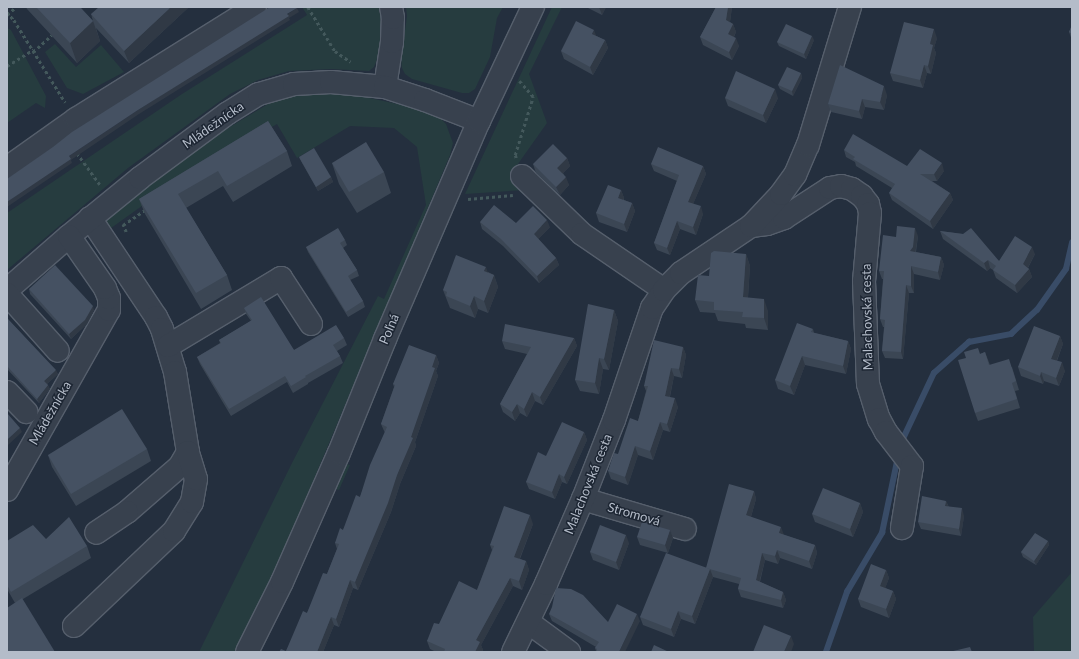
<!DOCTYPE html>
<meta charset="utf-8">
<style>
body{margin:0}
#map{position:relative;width:1079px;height:659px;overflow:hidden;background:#242f3e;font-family:Lato,sans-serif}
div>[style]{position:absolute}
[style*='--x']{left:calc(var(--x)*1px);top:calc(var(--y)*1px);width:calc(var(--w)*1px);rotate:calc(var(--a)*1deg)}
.green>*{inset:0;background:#263c3f}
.stream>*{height:5.5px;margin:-2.75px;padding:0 2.75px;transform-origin:2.75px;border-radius:2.75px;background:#394c67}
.path>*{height:2.5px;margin-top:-1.25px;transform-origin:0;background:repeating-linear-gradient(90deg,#44595c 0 3px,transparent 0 6px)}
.roads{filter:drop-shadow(1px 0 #565f6c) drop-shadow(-1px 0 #565f6c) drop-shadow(0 1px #565f6c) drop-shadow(0 -1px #565f6c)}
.minor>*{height:22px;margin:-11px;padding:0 11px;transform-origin:11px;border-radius:11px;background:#38414e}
.wall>*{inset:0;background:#3b4654}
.shaded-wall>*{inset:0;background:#303945}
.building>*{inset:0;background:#455162}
span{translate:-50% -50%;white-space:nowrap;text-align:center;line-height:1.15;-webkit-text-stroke:3px #1d2633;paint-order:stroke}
.street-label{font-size:13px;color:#b4bcc9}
.frame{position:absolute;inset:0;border:8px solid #b4bcc9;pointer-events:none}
</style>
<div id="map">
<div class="green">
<div style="clip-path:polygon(302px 7px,381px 7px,383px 19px,378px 57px,374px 67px,369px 71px,331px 69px,289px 71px,258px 80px,230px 94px,128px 168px,7px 270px,7px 213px,182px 94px,307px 15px)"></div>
<div style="clip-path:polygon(406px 7px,503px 7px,497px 18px,490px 57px,475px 89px,469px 93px,462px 93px,412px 79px,405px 74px,402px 68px,401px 60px,407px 16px)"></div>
<div style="clip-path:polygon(552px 7px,562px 7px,529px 74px,547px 123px,513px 171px,524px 190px,465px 194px)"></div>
<div style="clip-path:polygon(7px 28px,11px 30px,46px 96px,45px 108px,36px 103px,7px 123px)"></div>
<div style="clip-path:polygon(55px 44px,76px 67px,101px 45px,124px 72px,83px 94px,67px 88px,45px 52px)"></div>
<div style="clip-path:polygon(318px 93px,360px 96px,426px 110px,439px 117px,446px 124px,453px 143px,450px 155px,285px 548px,240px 642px,235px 652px,199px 652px,292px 463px,378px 296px,384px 299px,426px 205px,417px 147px,394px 128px,350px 126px,297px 158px,277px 124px,160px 193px,107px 231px,101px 222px,143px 188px,218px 134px,268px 104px,289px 96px)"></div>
<div style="clip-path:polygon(346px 464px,350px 465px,339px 490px,336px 489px)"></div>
<div style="clip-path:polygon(1072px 572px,1072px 652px,1034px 652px,1033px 617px)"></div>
</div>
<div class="stream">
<div style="--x:901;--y:443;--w:77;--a:-64.8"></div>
<div style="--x:934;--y:373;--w:47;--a:-41.5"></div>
<div style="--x:969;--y:342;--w:43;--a:-10.8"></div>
<div style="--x:1011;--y:334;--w:35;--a:-43"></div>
<div style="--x:1037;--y:310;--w:50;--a:-54.7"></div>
<div style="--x:1066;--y:269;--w:27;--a:-77"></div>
<div style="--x:826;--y:652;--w:64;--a:-70.7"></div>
<div style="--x:847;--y:592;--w:69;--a:-59.3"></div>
<div style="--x:882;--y:533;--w:78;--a:-78.1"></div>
</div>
<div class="path">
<div style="--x:308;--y:7;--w:52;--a:58.5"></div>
<div style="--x:335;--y:51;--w:19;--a:35"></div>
<div style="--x:7;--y:12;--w:11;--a:49"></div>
<div style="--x:14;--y:20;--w:97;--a:58.1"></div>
<div style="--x:7;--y:15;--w:12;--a:-42"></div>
<div style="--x:33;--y:52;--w:25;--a:-42"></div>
<div style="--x:7;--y:66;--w:31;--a:-32"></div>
<div style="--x:77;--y:153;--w:39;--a:54"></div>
<div style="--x:516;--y:158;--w:3;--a:-108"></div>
<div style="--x:515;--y:155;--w:61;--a:-72.8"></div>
<div style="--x:533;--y:97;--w:21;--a:-131"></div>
<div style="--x:468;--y:199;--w:45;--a:-5.1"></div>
<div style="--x:126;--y:232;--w:8;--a:-113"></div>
<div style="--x:123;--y:225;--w:27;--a:-34"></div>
</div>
<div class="roads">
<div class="minor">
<div style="--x:385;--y:87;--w:46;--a:-81.2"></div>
<div style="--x:392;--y:42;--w:24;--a:-88"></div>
<div style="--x:393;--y:18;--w:11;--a:-100"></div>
<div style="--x:7;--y:168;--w:85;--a:-35.4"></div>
<div style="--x:76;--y:119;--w:211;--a:-32"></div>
<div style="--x:522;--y:176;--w:83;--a:44"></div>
<div style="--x:582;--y:234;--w:99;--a:34.3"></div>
<div style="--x:90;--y:218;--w:119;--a:56.3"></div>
<div style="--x:156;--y:317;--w:13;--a:63"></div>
<div style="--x:162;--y:329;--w:45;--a:73.2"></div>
<div style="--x:175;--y:372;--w:81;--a:80.8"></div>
<div style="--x:188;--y:452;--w:16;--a:120"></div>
<div style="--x:180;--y:466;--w:70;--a:139"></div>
<div style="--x:127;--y:512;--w:37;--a:146"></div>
<div style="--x:751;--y:226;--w:16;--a:-7"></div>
<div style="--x:767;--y:224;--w:18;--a:-19"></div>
<div style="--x:784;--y:218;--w:55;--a:-33.1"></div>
<div style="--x:830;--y:188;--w:11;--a:-10"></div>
<div style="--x:841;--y:186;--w:11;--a:15"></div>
<div style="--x:852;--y:189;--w:12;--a:35"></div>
<div style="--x:862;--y:196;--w:10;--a:53"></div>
<div style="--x:868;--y:204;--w:9;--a:77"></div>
<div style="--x:870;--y:213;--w:68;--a:95"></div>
<div style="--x:864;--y:281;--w:103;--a:87.8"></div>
<div style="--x:868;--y:384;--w:37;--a:73"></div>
<div style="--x:879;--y:419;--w:15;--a:62"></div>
<div style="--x:886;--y:432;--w:43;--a:52.6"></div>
<div style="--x:912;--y:466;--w:63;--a:99.2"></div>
<div style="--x:7;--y:290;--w:82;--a:-41.1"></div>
<div style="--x:69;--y:236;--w:92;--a:-39.2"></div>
<div style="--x:140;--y:178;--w:109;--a:-36.5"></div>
<div style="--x:228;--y:113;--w:36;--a:-32"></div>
<div style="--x:259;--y:94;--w:36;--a:-16"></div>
<div style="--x:294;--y:84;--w:37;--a:-3"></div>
<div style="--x:331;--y:82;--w:54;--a:5.3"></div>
<div style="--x:385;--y:87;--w:42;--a:18"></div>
<div style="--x:425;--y:100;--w:58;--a:21.3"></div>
<div style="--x:7;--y:294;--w:76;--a:48.2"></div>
<div style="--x:168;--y:346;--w:132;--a:-31"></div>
<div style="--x:281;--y:278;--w:55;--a:56.9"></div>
<div style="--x:7;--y:392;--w:28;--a:46"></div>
<div style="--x:7;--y:490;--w:207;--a:-60.5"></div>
<div style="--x:109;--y:310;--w:12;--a:-90"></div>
<div style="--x:109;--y:298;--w:11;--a:-112"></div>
<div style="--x:105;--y:288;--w:63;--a:-124.7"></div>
<div style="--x:583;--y:499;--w:106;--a:16.4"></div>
<div style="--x:528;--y:622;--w:51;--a:36.2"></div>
<div style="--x:74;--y:626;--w:138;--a:-43.5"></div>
<div style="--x:174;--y:531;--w:34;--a:-58"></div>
<div style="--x:192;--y:502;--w:23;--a:-80"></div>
<div style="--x:196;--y:479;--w:28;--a:-107"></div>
<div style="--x:247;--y:652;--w:78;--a:-63.4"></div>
<div style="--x:282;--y:582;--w:141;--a:-66.2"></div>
<div style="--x:339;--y:453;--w:123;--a:-68"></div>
<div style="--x:385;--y:339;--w:237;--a:-66.7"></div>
<div style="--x:479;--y:121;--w:126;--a:-64.7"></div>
<div style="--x:513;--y:652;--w:76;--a:-64.1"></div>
<div style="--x:546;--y:584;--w:93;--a:-66.5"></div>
<div style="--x:583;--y:499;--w:85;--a:-68.6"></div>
<div style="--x:614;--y:420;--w:118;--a:-71.3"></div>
<div style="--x:652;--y:308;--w:22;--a:-56"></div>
<div style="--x:664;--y:290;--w:24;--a:-45"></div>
<div style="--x:681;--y:273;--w:84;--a:-33.9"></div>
<div style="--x:751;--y:226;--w:44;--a:-46.8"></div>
<div style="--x:781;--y:194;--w:24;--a:-54"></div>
<div style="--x:795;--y:175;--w:33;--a:-67"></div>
<div style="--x:808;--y:145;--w:144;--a:-73.1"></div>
</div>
</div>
<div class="wall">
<div style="clip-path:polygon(26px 7px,80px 7px,93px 21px,91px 14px,189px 7px,129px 63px,96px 28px,100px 41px,77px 63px,27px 9px)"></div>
<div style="clip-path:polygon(586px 7px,606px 7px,602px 15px)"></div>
<div style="clip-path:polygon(716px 7px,732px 7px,730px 22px,733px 24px,736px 32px,734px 37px,739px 46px,732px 60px,703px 45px,700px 37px)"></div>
<div style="clip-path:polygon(1072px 25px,1072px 40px,1069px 32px)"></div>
<div style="clip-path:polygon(596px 36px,605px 40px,608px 48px,593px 75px,564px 59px,561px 51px)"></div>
<div style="clip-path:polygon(937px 38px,934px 48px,936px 53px,931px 74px,927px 73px,923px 88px,893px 81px,890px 73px)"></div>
<div style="clip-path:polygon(814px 40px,806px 59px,779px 46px,777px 42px)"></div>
<div style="clip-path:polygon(801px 73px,802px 78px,793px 96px,780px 89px,778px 85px)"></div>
<div style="clip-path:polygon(887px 95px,884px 110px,865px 107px,862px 119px,831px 112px,828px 104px)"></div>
<div style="clip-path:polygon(725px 98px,778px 98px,766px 123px,728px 106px)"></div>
<div style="clip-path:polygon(268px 121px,287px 151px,292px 166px,233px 202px,223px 186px,186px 208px,227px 275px,232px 290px,201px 309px,145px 214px,139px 199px)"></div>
<div style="clip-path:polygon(844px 150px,907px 166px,944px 171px,937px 181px,932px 181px,950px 193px,953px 200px,933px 229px,892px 200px,889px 193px,892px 188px,856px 166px,855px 162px,846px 157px)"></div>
<div style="clip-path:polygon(299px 157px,331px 177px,333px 182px,318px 191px,301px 161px)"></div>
<div style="clip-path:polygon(567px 158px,570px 166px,563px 173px,569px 185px,560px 195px,536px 173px,533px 164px)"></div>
<div style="clip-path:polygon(332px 163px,384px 172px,391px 193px,357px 213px,339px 184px)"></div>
<div style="clip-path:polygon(651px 164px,703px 166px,706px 174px,693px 204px,703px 214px,696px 235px,680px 229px,670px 255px,657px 250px,654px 243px,677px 181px,654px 171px)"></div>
<div style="clip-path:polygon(621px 190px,624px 198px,624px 200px,632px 203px,635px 211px,627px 232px,599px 222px,596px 213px)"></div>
<div style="clip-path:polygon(480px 222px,516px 223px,550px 227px,538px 239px,556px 258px,559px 265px,539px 283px,503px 246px,482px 229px)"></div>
<div style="clip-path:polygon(940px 231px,963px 234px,999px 261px,1035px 254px,1028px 268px,1029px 269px,1032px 277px,1017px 293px,996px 278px,993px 270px,990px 268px,987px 271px,943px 239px)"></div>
<div style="clip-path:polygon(918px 236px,916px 252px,941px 257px,944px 265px,940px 280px,914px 274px,914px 293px,909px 293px,903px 359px,885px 358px,882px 351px,884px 327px,883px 327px,880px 319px,883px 279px,882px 279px,879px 271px,896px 237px)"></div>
<div style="clip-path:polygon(345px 240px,347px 245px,343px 248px,357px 270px,359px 276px,350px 280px,363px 301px,365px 307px,348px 317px,308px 252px,306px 247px)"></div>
<div style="clip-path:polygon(746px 254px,750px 266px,748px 298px,768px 311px,768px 330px,746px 328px,745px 324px,718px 321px,715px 313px,700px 312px,695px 300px,709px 276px)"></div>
<div style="clip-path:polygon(488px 272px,494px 275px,498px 287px,488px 313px,478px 309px,475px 318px,450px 308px,443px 290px)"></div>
<div style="clip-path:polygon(29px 289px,94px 310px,87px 324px,71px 339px,30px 294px)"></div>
<div style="clip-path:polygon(244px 308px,294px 350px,344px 338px,347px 345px,337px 351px,340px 356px,343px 363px,308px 383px,308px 384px,293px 393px,287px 382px,231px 416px,200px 364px,197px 357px,220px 343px,219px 340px,251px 321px,246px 314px)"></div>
<div style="clip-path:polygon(614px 310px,618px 321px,609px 370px,603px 369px,599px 394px,580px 391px,575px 380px)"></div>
<div style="clip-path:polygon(7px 318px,58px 374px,47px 384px,50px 389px,39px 403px,7px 369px)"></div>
<div style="clip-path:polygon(813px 329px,814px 333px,848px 341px,851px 349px,846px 374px,805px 365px,794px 395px,778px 389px,775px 380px)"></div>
<div style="clip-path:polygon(1060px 336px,1063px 344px,1057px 361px,1065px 371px,1059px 386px,1044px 381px,1043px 384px,1021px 376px,1018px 367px)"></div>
<div style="clip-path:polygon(574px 338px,577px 346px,543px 405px,535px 401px,527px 417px,520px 413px,515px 421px,503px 412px,500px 404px,527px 354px,505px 349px,502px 341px)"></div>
<div style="clip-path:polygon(683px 347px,686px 355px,682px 378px,674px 376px,670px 397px,678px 407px,670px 432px,663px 430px,653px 460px,638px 455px,628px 485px,611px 479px,608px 471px,638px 421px,646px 391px,644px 386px)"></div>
<div style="clip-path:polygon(985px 352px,990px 365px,1012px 367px,1019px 390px,1015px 391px,1020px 408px,978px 421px,975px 413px,980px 354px)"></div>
<div style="clip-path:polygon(436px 355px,439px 363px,436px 371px,438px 376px,415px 442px,416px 446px,400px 484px,391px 512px,358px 590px,353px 588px,339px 627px,334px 625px,323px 652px,279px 652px,286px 651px,307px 613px,327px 574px,337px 549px,335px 543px,343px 530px,360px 497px,385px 433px,381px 424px,394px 387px,393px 384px)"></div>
<div style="clip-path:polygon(584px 432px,587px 440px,567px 484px,562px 482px,555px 499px,529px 489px,526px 482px,546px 456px)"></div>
<div style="clip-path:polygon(147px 449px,151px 461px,76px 506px,52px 467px,48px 455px)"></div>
<div style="clip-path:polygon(754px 491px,756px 499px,751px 517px,784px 535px,815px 545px,817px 553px,812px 569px,780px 558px,778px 564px,765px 560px,760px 582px,783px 592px,786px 600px,783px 608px,741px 597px,738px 589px,739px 584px,713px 577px,695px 624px,681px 619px,674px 637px,643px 625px,640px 617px,706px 568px)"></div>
<div style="clip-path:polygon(946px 501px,949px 507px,964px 516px,961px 536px,921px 529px,918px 522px)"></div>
<div style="clip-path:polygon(860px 503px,863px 512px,853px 537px,815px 522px,812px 514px)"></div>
<div style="clip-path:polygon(533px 524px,520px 559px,526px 561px,529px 570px,522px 590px,513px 586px,481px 645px,483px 650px,482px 652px,436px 652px,430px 649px,427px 641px,439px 624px,477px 590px,492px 550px,490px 545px)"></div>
<div style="clip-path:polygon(670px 530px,673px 538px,668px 553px,640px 545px,637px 537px)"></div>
<div style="clip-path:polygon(46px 539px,87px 546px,91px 558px,23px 599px,15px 603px,7px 589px,7px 541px)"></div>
<div style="clip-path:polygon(1048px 541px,1049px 545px,1036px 565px,1023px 557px,1021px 552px)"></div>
<div style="clip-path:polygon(629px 543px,619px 570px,593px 560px,590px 552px)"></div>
<div style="clip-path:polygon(886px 570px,889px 578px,885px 588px,893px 591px,896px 599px,889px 618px,861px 607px,858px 599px)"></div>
<div style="clip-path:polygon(549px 614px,608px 622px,640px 621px,596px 651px,595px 648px,596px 647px,552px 621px)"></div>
</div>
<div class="shaded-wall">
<div style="clip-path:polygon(171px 7px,189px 7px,129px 63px,124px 51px)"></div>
<div style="clip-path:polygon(599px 7px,606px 7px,602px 15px)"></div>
<div style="clip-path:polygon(728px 7px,732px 7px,729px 29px,726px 20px)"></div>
<div style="clip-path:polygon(297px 8px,299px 12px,289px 18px,290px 20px,139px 114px,71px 160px,72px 163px,7px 207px,7px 202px,69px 156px,138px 110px)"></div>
<div style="clip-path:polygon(93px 21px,100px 41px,77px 63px,70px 43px)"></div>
<div style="clip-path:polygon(733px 24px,736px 32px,731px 42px,728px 34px)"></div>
<div style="clip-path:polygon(934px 29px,937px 38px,934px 48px,936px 53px,931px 74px,928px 66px,930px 44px)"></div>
<div style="clip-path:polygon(594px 30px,597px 38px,592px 34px)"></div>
<div style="clip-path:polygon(812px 36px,814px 40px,806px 59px,804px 54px)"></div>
<div style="clip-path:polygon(736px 38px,739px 46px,732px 60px,729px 52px)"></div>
<div style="clip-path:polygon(605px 40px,608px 48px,593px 75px,590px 67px)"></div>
<div style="clip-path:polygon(924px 65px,927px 73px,923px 88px,920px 80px)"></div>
<div style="clip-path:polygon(801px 73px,802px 78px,793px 96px,792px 91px)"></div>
<div style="clip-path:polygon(884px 86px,887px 95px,884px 110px,880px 102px)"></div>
<div style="clip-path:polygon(775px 89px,778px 98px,766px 123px,763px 115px)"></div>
<div style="clip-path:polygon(862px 99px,865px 107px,862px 119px,859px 111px)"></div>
<div style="clip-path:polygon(567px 158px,570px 166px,560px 176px,557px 168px)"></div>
<div style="clip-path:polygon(942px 163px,944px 171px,937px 181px,934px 174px)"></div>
<div style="clip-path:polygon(703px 166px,706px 174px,691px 209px,688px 202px)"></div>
<div style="clip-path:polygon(331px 177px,333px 182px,318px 191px,316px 187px)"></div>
<div style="clip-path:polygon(566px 177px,569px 185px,560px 195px,556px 187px)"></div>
<div style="clip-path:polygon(621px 190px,624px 198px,621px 206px,618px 198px)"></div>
<div style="clip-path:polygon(950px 193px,953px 200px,933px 229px,930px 221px)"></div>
<div style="clip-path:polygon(632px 203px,635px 211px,627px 232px,624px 224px)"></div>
<div style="clip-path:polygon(701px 206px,703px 214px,696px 235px,693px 227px)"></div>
<div style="clip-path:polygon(547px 220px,550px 227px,536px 241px,534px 234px)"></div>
<div style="clip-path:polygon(677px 221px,680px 229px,670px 255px,667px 248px)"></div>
<div style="clip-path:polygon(915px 228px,918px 236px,915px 254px,910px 251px)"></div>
<div style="clip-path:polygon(1032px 247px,1035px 254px,1026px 271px,1023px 264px)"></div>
<div style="clip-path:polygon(746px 254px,750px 266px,747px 309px,743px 297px)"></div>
<div style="clip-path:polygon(941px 257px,944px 265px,940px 280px,938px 272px)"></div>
<div style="clip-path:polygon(556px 258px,559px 265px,539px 283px,537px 276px)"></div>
<div style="clip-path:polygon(988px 260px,990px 268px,987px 271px,984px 263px)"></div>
<div style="clip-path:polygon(911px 266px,914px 274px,914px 293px,911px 286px)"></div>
<div style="clip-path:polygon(486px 267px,490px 279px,484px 271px)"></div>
<div style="clip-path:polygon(1029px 269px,1032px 277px,1017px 293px,1015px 285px)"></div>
<div style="clip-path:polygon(494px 275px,498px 287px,488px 313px,484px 301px)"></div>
<div style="clip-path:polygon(906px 285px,909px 293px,903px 359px,901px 352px)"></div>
<div style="clip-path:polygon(474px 296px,478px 309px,475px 318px,470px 306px)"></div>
<div style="clip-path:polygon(764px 299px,768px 311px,768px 330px,764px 318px)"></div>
<div style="clip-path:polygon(93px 306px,94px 310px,87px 324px,71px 339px,69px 334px)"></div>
<div style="clip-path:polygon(614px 310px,618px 321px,609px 370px,604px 359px)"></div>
<div style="clip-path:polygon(1060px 336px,1063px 344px,1054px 367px,1051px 359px)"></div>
<div style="clip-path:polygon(574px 338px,577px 346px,543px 405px,540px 397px)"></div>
<div style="clip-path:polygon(848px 341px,851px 349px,846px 374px,843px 366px)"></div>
<div style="clip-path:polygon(683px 347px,686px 355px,682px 378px,679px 369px)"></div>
<div style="clip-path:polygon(436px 355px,439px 363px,436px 371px,438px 376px,415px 442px,416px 446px,400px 484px,391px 512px,358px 590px,355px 582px,397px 475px,411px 437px,432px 367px)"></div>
<div style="clip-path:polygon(802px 356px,805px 365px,794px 395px,790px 386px)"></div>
<div style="clip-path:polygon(599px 358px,603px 369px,599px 394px,595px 383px)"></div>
<div style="clip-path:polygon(1062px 362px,1065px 371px,1059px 386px,1056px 378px)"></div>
<div style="clip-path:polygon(671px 368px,674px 376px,668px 404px,665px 396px)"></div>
<div style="clip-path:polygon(56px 370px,58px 374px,46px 385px,44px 381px)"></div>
<div style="clip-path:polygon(1041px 372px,1044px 381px,1043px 384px,1040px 376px)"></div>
<div style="clip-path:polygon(48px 385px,50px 389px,39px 403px,37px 399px)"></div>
<div style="clip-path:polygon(532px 392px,535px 401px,527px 417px,524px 409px)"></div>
<div style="clip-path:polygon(675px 398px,678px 407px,670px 432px,667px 424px)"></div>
<div style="clip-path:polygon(517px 404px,520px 413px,515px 421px,512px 412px)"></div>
<div style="clip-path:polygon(660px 422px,663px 430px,653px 460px,650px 451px)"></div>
<div style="clip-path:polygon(20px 428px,22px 432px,7px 446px,7px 440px)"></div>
<div style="clip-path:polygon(584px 432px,587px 440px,567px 484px,564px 477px)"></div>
<div style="clip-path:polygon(635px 446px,638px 455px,628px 485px,625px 477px)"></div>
<div style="clip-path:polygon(559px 474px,562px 482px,555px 499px,552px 492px)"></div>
<div style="clip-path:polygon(754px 491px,756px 499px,749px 523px,746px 515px)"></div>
<div style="clip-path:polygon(946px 501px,949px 508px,945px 506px)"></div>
<div style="clip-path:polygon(860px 503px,863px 512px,853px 537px,850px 529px)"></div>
<div style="clip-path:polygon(962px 508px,964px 516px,961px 536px,959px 529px)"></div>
<div style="clip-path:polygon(530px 515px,533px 524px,517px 565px,514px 557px)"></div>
<div style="clip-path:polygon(781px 527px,784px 535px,779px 533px)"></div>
<div style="clip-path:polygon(670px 530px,673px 538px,668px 553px,665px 545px)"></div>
<div style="clip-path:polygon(626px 535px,629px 543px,619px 570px,616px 562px)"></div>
<div style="clip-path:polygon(1048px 541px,1049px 545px,1036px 565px,1034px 561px)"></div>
<div style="clip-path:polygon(815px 545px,817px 553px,812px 569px,809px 561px)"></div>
<div style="clip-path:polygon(777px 550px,780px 558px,778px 564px,775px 556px)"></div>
<div style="clip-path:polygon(762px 553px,765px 560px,758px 587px,756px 580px)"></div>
<div style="clip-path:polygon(526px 561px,529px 570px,522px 590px,519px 581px)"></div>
<div style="clip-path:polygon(710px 569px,713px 577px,695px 624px,692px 616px)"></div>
<div style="clip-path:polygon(886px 570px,889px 578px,883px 595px,880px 586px)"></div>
<div style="clip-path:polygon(510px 578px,513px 586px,481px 645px,483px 650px,482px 652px,475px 652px,476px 640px)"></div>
<div style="clip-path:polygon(350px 580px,353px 588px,339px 627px,336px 619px)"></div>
<div style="clip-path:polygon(893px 591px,896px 599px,889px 618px,886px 609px)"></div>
<div style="clip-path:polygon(783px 592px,786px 600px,783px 608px,781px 600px)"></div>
<div style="clip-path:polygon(678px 611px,681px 619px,674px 637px,671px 629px)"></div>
<div style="clip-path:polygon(637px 614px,640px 621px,625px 652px,619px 652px)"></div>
<div style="clip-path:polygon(331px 617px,334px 625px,323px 652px,317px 652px)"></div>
<div style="clip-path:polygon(791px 636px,794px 644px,791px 652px,784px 652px)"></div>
</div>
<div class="building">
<div style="clip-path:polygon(36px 7px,80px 7px,93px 21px,70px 43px)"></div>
<div style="clip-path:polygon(99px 7px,171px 7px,124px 51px,91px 14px)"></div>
<div style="clip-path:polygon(270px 7px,297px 7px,297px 8px,287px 14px,289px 16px,138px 110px,69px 156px,71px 159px,7px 202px,7px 179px,53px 147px,72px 132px)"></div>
<div style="clip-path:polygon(716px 7px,728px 7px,726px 20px,733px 24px,728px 34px,736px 38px,729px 52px,700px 37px)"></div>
<div style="clip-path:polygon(576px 21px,594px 30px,592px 34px,605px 40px,590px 67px,561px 51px)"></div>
<div style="clip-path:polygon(904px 22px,934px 29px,930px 44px,933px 45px,928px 66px,924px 65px,920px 80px,890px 73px)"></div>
<div style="clip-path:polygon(786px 24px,812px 36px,804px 54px,777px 42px)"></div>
<div style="clip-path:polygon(1072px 25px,1072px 34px,1069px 32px)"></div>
<div style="clip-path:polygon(840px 65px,884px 86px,880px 102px,862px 99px,859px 111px,828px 104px)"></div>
<div style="clip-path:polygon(787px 67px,801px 73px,792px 91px,778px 85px)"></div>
<div style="clip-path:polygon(736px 71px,775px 89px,763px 115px,725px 98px)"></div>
<div style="clip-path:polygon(268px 121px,287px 151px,227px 186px,218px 171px,178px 194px,227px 275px,196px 293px,139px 199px)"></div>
<div style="clip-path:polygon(853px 134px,907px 166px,920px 149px,942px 163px,934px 174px,920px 174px,950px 193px,930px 221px,889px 193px,895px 184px,853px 159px,855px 157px,844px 150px)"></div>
<div style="clip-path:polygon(366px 142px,384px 172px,349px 192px,332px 163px)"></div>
<div style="clip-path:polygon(553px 144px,567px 158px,557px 168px,566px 177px,556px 187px,533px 164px)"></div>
<div style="clip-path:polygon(658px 147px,703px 166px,688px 202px,701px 206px,693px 227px,677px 221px,667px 248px,654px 243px,679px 175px,651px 164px)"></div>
<div style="clip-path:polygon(314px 148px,331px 177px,316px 187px,299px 157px)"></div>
<div style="clip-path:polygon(608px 185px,621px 190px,618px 198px,632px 203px,624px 224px,596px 213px)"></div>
<div style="clip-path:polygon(494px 205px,516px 223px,533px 206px,547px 220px,534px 234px,556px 258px,537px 276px,501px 239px,480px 222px)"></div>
<div style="clip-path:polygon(897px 226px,915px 228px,913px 247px,910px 251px,941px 257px,938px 272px,911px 266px,911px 286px,906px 285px,901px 352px,882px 351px,885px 320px,880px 319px,884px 271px,879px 271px,883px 235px,896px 237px)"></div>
<div style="clip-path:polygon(338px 228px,345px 240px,340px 243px,357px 270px,348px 276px,363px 301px,346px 312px,306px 247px)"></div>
<div style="clip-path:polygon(971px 228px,999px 261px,1015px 236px,1032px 247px,1023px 264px,1029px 269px,1015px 285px,993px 270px,996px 266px,988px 260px,984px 263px,940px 231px,963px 234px)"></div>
<div style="clip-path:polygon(714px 251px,746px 254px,743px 297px,764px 299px,764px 318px,742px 317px,743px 312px,714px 310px,714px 302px,695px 300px,698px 275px,709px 276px,711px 253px)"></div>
<div style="clip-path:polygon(456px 255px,486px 267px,484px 271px,494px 275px,484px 301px,474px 296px,470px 306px,446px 296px,447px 292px,443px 290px)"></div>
<div style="clip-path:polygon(55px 265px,93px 306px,85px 320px,69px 334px,29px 289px)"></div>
<div style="clip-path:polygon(261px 297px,294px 350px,336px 325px,344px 338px,333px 345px,340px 356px,305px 376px,306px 377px,291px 386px,285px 376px,229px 409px,197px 357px,221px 343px,219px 340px,252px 320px,244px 308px)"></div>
<div style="clip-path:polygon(588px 304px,614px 310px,604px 359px,599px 358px,595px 383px,575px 380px)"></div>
<div style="clip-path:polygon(7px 318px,56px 370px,44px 381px,48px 385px,37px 399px,7px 366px)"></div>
<div style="clip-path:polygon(797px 323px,813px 329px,811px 332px,848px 341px,843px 366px,802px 356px,790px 386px,775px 380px)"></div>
<div style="clip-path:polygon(505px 324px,574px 338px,540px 397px,532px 392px,524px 409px,517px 404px,512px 412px,500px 404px,531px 347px,502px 341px)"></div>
<div style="clip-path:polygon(1034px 326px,1060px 336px,1051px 359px,1062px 362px,1056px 378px,1041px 372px,1040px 376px,1018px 367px)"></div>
<div style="clip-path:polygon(654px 340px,683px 347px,679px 369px,671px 368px,665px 396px,675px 398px,667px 424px,660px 422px,650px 451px,635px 446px,625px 477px,608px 471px,614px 453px,618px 454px,630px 418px,638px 421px,648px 386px,644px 386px)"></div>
<div style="clip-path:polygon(409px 345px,436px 355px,432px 367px,435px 368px,411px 437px,413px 438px,397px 475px,388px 503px,355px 582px,350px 580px,336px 619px,331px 617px,317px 652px,279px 652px,281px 649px,286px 651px,303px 611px,307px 613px,323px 573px,327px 574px,339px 544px,335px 543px,340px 528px,343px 530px,356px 495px,360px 497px,370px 465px,387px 427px,381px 424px,395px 385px,393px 384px)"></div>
<div style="clip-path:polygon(978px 348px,980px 354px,985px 352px,989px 365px,1009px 359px,1016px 381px,1012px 383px,1017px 399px,975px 413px,958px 360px,966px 358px,964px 352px)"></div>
<div style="clip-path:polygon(122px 409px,147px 449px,71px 494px,48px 455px)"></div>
<div style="clip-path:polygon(7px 413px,20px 428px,7px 440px)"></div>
<div style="clip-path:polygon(562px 422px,584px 432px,564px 477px,559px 474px,552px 492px,526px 482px,538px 452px,546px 456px)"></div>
<div style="clip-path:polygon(729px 484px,754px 491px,746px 515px,781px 527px,779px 533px,815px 545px,809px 561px,777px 550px,775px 556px,762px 553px,756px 580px,783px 592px,781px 600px,738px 589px,741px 578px,706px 568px)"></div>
<div style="clip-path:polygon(823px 488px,860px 503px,850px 529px,812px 514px)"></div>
<div style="clip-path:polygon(922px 496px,946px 501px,945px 506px,962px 508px,959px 529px,918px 522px)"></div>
<div style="clip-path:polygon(504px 506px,530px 515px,514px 557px,526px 561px,519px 581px,510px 578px,476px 640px,480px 642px,475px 652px,444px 652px,445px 649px,427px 641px,434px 623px,439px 624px,459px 581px,477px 590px,494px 546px,490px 545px)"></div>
<div style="clip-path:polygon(69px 517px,87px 546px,11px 592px,7px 585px,7px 541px,33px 525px,46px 539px)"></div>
<div style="clip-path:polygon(642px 522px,670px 530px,665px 545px,637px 537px)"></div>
<div style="clip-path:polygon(600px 525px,626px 535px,616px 562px,590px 552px)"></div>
<div style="clip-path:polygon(1035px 533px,1048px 541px,1034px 561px,1021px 552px)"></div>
<div style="clip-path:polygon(666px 553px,710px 569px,692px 616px,678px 611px,671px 629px,640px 617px)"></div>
<div style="clip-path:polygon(871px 564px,886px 570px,880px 586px,893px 591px,886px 609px,858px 599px)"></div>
<div style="clip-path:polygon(556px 588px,571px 589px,583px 595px,608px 622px,617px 604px,637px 614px,619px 652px,596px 652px,597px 649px,595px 648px,599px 642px,549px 614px,552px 607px)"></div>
<div style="clip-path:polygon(22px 598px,55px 652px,7px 652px,7px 608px)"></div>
<div style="clip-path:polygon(764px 625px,791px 636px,784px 652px,753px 652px)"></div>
<div style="clip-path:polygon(654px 645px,669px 652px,651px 652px)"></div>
<div style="clip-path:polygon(970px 647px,972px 652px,949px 652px)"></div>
</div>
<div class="street-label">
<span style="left:213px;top:125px;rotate:-35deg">Mládežnícka</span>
<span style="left:867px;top:317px;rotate:-91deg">Malachovská cesta</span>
<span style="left:389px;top:329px;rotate:-67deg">Poľná</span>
<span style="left:50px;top:413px;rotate:-60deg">Mládežnícka</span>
<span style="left:588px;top:484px;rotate:-68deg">Malachovská cesta</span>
<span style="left:634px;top:514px;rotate:16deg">Stromová</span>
</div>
<div class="frame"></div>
</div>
